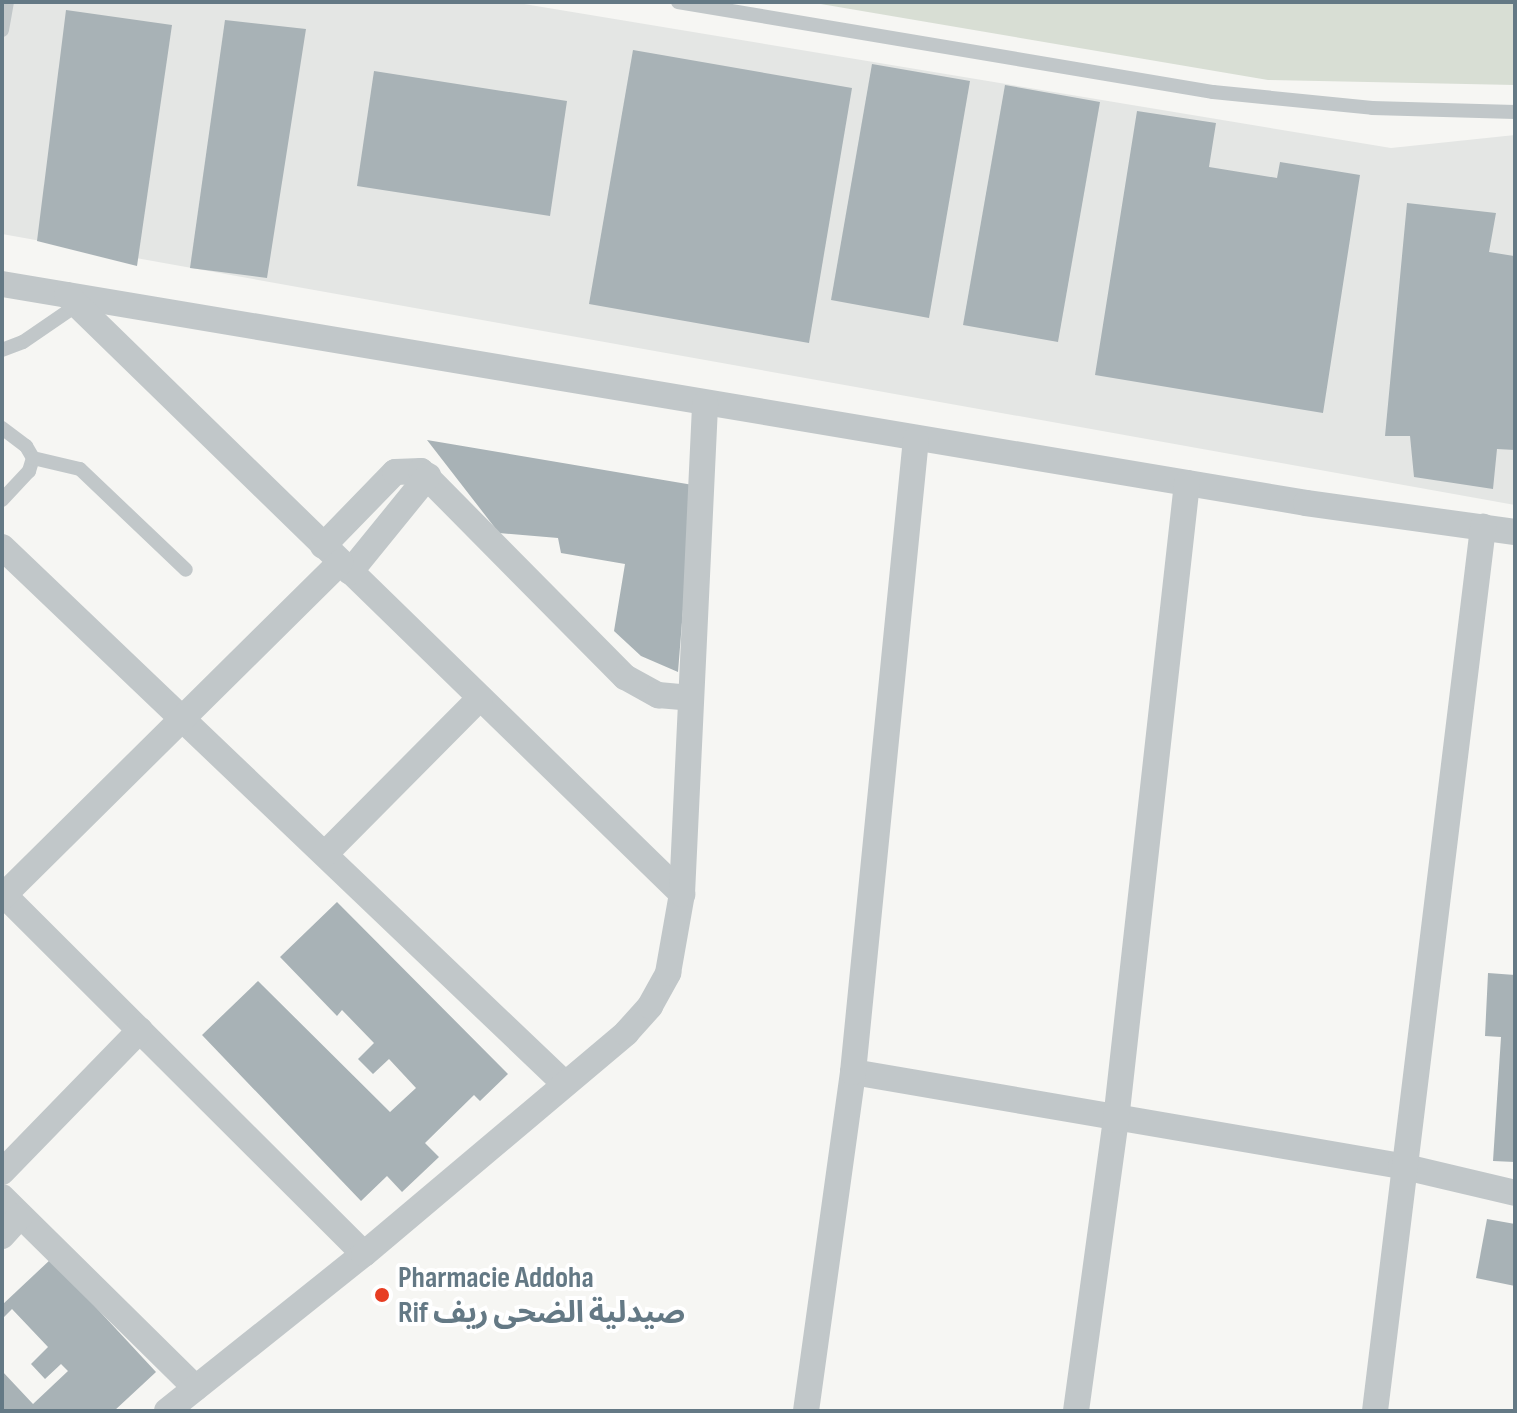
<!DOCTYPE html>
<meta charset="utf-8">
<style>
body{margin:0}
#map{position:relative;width:1517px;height:1413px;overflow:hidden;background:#f6f6f3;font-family:"Sofia Sans Condensed","Noto Sans Arabic",sans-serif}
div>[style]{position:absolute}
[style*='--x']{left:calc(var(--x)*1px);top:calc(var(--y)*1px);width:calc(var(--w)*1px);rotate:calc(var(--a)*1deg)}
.built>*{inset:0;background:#e4e6e4}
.green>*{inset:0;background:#d8ded4}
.building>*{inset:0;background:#a8b2b6}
.lane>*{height:14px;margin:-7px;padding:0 7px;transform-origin:7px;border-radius:7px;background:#c1c7c9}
.street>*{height:26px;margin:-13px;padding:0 13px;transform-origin:13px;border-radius:13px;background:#c1c7c9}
.dots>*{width:22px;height:22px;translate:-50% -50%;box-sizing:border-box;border:4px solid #fff;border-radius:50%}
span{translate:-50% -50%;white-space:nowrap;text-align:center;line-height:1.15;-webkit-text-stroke:8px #fff;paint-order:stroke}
.poi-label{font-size:30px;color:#647985;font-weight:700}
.left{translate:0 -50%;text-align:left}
.frame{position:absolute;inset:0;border:4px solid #647985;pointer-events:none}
</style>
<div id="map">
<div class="built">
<div style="clip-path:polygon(2px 2px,512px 2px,1391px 148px,1515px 135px,1515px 505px,2px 234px)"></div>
</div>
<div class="green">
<div style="clip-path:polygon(809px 2px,1515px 2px,1515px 85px,1268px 80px)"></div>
</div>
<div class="building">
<div style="clip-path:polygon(66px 10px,172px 25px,137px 266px,37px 241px)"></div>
<div style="clip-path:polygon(225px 20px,306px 29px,267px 278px,190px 268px)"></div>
<div style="clip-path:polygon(633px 50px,852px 88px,809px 343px,589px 304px)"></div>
<div style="clip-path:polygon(872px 64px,970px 81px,929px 318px,831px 300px)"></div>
<div style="clip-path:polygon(374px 71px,567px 101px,550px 216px,357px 186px)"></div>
<div style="clip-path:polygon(1005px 85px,1100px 102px,1058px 342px,963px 325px)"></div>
<div style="clip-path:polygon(1137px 111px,1216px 123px,1209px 167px,1277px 178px,1280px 162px,1360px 175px,1323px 413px,1095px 375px)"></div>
<div style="clip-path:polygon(1407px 203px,1496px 213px,1489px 252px,1514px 256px,1515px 450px,1497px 449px,1493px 489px,1414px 477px,1410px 436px,1385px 436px)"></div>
<div style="clip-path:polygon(427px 440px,693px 485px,678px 672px,641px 656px,614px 631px,625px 564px,561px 553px,558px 538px,499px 533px)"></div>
<div style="clip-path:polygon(337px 902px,508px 1074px,480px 1101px,474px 1095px,425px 1143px,439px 1157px,402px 1192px,387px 1176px,361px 1201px,202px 1035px,258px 981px,390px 1112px,416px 1088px,389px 1059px,373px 1074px,358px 1059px,374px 1043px,342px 1010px,337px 1016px,280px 957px)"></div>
<div style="clip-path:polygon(1488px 973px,1515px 975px,1515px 1162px,1493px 1161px,1501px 1037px,1485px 1036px)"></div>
<div style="clip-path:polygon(1487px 1219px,1515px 1224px,1515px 1286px,1476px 1278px)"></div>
<div style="clip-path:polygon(51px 1259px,156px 1372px,114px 1411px,2px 1411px,2px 1371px,33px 1404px,68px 1371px,61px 1364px,45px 1379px,31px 1364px,48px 1347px,12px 1309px,2px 1319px,2px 1305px)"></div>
</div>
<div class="lane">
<div style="--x:678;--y:2;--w:543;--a:9.55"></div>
<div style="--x:1213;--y:92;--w:160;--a:5.7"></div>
<div style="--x:1372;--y:108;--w:143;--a:1.6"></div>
<div style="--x:2;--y:30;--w:28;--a:-80"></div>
<div style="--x:2;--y:350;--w:22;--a:-21"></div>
<div style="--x:23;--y:342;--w:65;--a:-34.4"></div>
<div style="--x:2;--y:428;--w:30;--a:37"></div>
<div style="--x:26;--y:446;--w:14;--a:60"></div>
<div style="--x:33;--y:458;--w:14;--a:107"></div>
<div style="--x:29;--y:471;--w:40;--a:133"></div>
<div style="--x:33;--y:458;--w:48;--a:13.2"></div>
<div style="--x:80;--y:469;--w:146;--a:43.6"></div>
</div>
<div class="street">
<div style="--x:2;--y:284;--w:1322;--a:9.53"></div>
<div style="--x:1306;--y:503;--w:211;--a:7.9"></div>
<div style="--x:67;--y:295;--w:859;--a:44.24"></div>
<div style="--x:323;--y:546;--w:103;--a:-45.8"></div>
<div style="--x:395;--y:472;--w:26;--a:-2"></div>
<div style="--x:421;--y:471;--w:290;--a:45.3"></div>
<div style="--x:625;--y:677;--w:38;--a:29"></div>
<div style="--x:658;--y:695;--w:33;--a:5"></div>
<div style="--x:2;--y:547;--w:778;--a:43.65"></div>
<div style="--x:350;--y:572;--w:124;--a:-50.9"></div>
<div style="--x:325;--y:854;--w:220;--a:-45.2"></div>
<div style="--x:4;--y:895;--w:508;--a:44.92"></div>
<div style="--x:2;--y:897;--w:476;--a:-44.7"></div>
<div style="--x:853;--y:1072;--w:556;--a:9.73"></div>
<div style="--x:1401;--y:1166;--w:117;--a:13.3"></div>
<div style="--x:2;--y:1172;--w:198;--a:-45.8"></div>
<div style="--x:2;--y:1197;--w:272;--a:44.6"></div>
<div style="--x:2;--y:1236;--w:27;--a:-48"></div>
<div style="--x:167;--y:1411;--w:252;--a:-38.6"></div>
<div style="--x:364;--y:1254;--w:343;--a:-40.1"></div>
<div style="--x:626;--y:1033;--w:36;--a:-48"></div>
<div style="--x:650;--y:1006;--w:38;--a:-61"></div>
<div style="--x:668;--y:973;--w:80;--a:-80"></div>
<div style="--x:682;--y:894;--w:491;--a:-87.3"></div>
<div style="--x:806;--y:1411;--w:342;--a:-82.1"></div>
<div style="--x:853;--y:1072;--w:636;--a:-84.32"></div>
<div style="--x:1076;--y:1411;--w:294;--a:-82.2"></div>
<div style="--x:1116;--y:1120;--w:641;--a:-83.64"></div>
<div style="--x:1375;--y:1411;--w:891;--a:-83.03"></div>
</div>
<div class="dots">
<div style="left:382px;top:1295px;background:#e73d22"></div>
</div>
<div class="poi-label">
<span class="left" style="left:398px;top:1295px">Pharmacie Addoha<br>Rif صيدلية الضحى ريف</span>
</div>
<div class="frame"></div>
</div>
